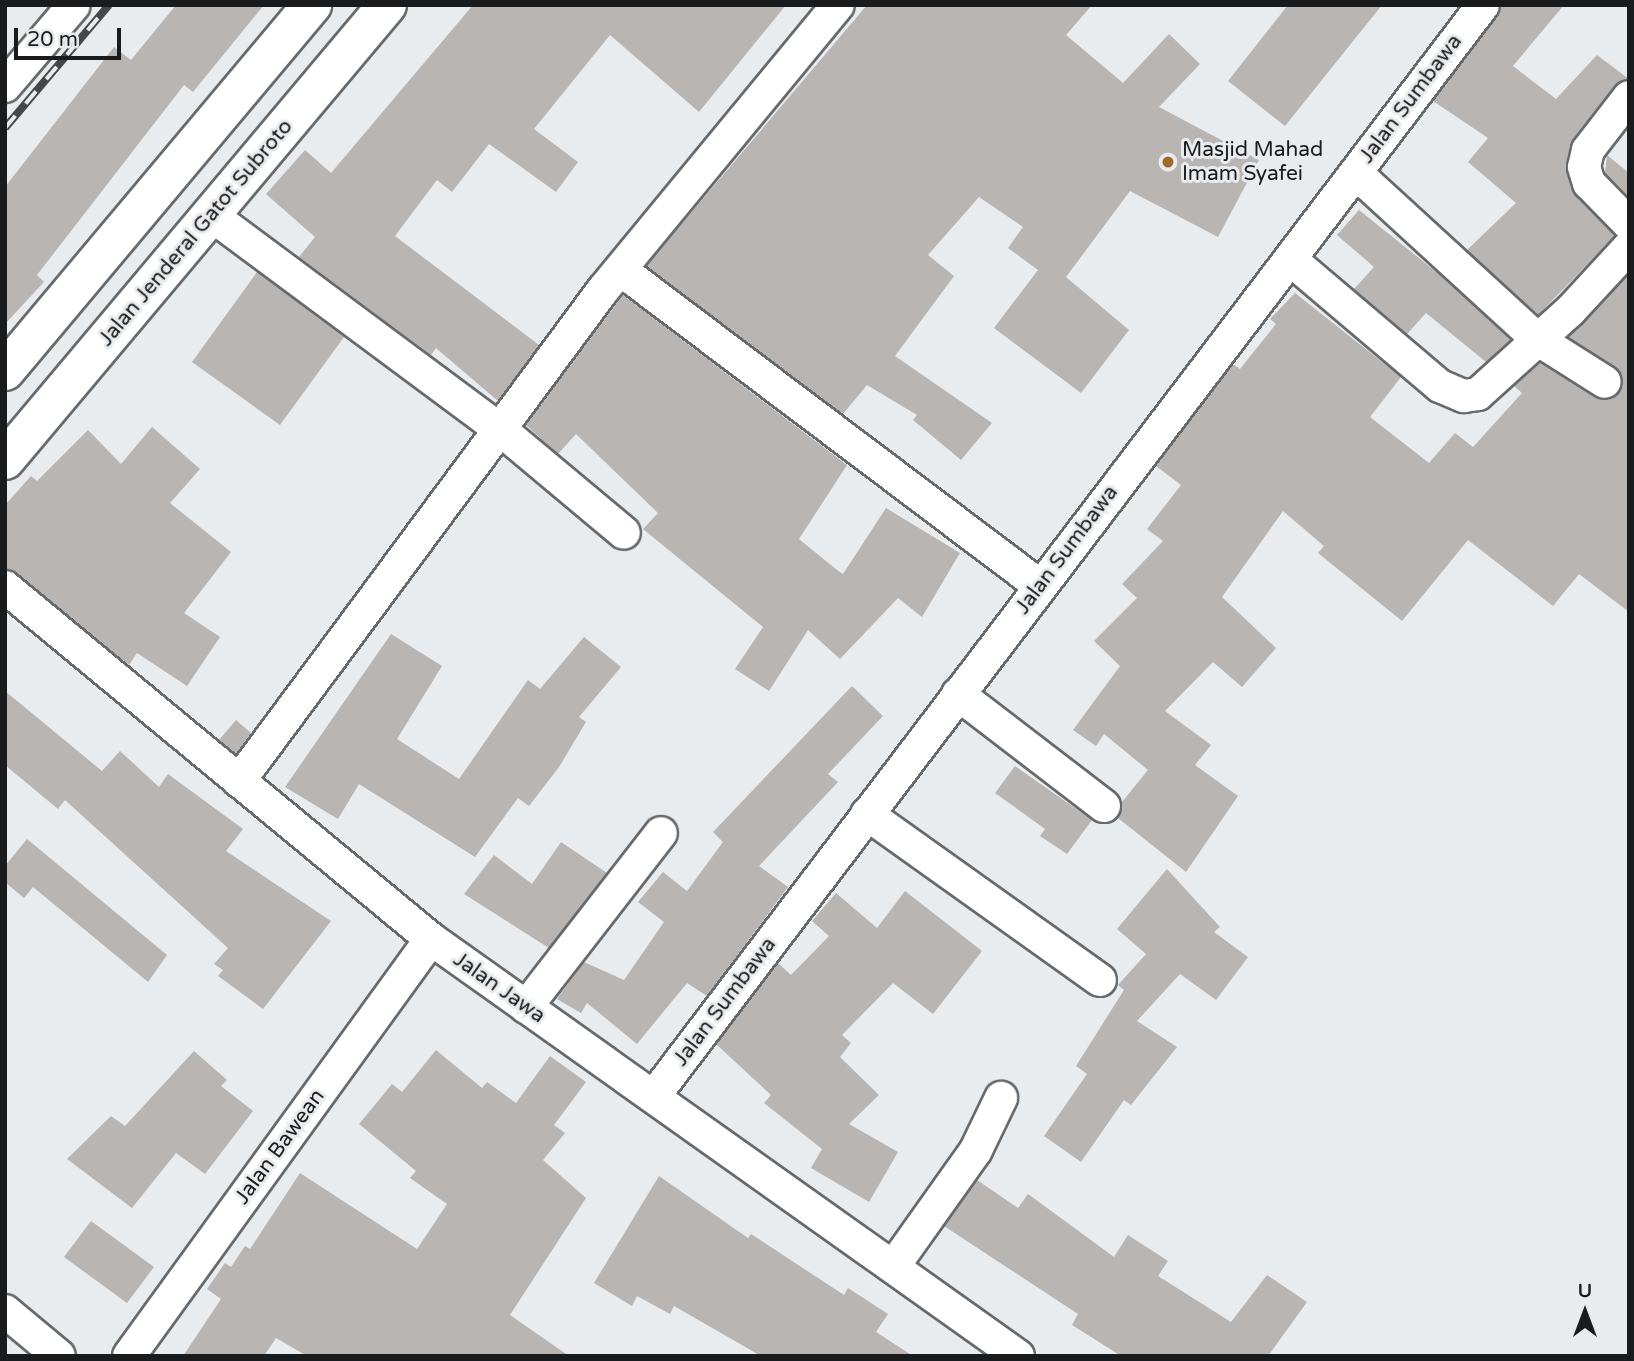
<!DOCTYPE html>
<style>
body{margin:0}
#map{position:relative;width:1634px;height:1361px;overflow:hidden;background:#e8ecef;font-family:"Varela Round",sans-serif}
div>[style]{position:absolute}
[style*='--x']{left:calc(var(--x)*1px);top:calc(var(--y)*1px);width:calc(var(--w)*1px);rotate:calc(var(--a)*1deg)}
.building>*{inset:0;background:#b8b5b2}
.roads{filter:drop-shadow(2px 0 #676a6d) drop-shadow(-2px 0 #676a6d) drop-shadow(0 2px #676a6d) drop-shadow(0 -2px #676a6d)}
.minor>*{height:32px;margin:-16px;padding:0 16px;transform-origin:16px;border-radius:16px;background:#fff}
.secondary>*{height:38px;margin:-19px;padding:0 19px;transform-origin:19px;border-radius:19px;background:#fff}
.rail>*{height:8px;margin-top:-4px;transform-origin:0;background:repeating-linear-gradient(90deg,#e8ecef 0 16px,#454748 0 32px);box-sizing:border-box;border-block:2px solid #454748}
.dots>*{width:19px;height:19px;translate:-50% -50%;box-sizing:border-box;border:4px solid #e8ecef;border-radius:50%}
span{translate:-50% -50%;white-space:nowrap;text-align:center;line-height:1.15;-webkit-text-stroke:6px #e8ecef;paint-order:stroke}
.street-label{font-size:21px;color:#1a1b1c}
.poi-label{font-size:21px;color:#1a1b1c}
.left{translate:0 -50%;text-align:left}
.frame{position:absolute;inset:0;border:7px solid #1a1b1c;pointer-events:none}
.north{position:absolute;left:1550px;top:1277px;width:70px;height:70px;-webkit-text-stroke:5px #e8ecef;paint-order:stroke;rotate:0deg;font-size:19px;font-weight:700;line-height:28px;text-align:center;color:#1a1b1c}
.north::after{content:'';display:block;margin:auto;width:24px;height:32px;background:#1a1b1c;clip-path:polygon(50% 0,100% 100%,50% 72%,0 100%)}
.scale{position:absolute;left:14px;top:28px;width:107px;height:32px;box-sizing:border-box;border:4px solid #1a1b1c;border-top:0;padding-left:9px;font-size:21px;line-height:24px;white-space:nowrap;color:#1a1b1c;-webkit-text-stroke:5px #e8ecef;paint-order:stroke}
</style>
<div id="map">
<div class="building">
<div style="clip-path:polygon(176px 5px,264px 5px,193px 92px,184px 85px,37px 275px,44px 282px,5px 324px,5px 187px,114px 47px,131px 60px)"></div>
<div style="clip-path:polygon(473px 5px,786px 5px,699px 112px,610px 35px,534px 129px,578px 162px,556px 192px,489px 144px,452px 192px,437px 180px,395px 236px,539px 345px,498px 401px,436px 348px,431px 355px,299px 257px,315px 237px,266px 194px,305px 150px,331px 173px)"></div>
<div style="clip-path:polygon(867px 5px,1092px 5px,1066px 35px,1123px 83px,1169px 34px,1200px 64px,1159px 107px,1259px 160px,1218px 237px,1130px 191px,1066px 277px,1129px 330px,1081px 393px,994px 328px,1038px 270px,1008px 248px,1023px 227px,979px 197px,928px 255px,954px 276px,895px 356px,992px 423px,961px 460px,913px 420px,917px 415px,867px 385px,843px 414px,646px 266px)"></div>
<div style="clip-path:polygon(1288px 5px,1382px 5px,1285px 126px,1228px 81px)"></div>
<div style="clip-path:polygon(1502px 5px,1564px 5px,1513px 66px,1556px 99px,1597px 55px,1629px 79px,1614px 86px,1573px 139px,1566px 163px,1575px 195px,1615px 236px,1538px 315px,1467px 250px,1516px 203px,1468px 162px,1488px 138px,1433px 101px)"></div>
<div style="clip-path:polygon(1607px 155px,1629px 173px,1629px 197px,1605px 173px)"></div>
<div style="clip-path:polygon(1359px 210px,1440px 275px,1511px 340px,1486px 362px,1426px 313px,1407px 334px,1354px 289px,1374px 267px,1337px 235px)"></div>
<div style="clip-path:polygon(257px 272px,344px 337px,280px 425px,192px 362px)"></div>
<div style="clip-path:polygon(1629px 274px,1629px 612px,1579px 574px,1553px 606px,1468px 540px,1402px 621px,1318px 553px,1324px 546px,1283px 511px,1222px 597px,1276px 648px,1242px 687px,1213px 662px,1165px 711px,1211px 745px,1195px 765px,1238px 796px,1186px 872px,1118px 818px,1122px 802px,1148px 770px,1104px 734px,1096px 746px,1073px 730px,1120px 666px,1094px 641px,1137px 598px,1122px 584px,1163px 541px,1147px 529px,1181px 485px,1156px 466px,1233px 364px,1240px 369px,1276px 324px,1270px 319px,1295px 293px,1401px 377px,1370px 417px,1429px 463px,1455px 433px,1473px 447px,1522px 393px,1514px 386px,1540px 363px,1596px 398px,1620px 392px,1623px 382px,1615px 367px,1568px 337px)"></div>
<div style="clip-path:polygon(623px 295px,847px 465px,799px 539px,837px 570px,843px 574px,886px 508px,960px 553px,922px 617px,898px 598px,840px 659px,808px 630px,769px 691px,735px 669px,763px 627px,643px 529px,658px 513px,576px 434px,558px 454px,526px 425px)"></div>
<div style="clip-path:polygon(152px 427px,200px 469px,170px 503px,231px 552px,184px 613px,220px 637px,187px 686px,137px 653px,129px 665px,5px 569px,5px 505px,31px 476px,37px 481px,88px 430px,121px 464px)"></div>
<div style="clip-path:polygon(391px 634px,442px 666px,397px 739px,459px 779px,528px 680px,540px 689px,584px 637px,621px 667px,579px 717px,586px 722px,559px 767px,529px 806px,518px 798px,475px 857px,359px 784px,338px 819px,285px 787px)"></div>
<div style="clip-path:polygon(852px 686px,883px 716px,828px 774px,838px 782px,759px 866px,788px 887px,707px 996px,687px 983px,637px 1044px,587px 1003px,581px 1013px,557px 999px,584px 962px,624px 980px,664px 922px,638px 902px,663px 872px,687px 891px,723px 842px,713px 832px)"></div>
<div style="clip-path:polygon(5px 691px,102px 771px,120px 751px,159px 787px,168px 774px,243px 829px,226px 851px,331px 921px,263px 1009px,218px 976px,223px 970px,214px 964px,228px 948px,65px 800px,58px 809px,5px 765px)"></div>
<div style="clip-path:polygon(236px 720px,251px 733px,236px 754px,219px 740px)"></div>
<div style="clip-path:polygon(1015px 766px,1092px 820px,1067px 854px,1040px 836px,1045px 829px,995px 793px)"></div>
<div style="clip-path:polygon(27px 839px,167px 955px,148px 982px,33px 887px,24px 898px,5px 882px,5px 866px)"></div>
<div style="clip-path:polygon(561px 842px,607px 873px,549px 948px,464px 894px,494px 855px,532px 884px)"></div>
<div style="clip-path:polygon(1167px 869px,1220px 927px,1214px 932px,1248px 957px,1216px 1000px,1180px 974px,1137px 1021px,1177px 1047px,1131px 1105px,1124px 1100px,1081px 1162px,1044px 1136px,1087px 1074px,1076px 1066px,1124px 990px,1118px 985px,1146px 954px,1117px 929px)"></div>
<div style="clip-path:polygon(905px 891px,982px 951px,933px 1014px,893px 983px,842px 1035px,851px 1043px,840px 1057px,879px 1095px,849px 1124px,898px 1152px,869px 1202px,811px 1168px,822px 1149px,764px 1103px,771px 1095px,716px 1044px,778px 963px,791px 975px,829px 936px,812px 921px,836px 893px,877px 928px)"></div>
<div style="clip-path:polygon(436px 1050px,482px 1088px,487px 1082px,516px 1103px,550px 1056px,586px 1082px,554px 1125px,565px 1133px,543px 1160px,586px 1198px,510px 1315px,569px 1356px,307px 1356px,276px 1338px,264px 1356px,183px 1356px,221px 1299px,207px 1289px,225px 1263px,231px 1267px,245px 1246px,250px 1249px,300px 1173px,417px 1249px,447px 1204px,410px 1178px,416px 1171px,359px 1124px,392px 1084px,402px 1092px)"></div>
<div style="clip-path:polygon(194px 1051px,227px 1080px,221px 1086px,253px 1111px,205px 1174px,176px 1153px,132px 1208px,67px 1159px,111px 1116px,125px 1126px)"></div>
<div style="clip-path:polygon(659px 1176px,748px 1238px,751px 1234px,844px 1295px,848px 1288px,888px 1314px,876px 1332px,913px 1356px,761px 1356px,674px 1306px,670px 1314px,637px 1296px,632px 1306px,594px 1283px)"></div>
<div style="clip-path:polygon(977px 1180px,1018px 1208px,1028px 1194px,1114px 1257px,1128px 1235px,1168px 1261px,1158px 1276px,1231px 1322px,1267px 1275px,1307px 1302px,1268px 1356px,1121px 1356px,1072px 1325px,1078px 1314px,944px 1226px)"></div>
<div style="clip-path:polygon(91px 1221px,154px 1267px,127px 1303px,64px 1257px)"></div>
</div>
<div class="roads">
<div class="minor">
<div style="--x:5;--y:86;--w:106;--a:-49.6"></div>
<div style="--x:1629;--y:97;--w:67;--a:127.7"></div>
<div style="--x:1588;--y:150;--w:17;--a:103"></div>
<div style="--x:1584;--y:167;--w:17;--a:73"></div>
<div style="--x:1589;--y:183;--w:57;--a:45.7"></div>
<div style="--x:1356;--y:173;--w:246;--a:42.5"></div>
<div style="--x:1537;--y:339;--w:80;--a:32.3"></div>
<div style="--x:211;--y:215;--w:361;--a:36.6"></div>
<div style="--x:501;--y:430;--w:160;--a:39.9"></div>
<div style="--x:1290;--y:259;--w:197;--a:40.3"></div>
<div style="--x:1440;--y:386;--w:26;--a:23"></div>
<div style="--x:1464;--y:396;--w:14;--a:-8"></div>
<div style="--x:1478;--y:394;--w:124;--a:-42.1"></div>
<div style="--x:1570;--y:311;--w:87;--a:-47.3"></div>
<div style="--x:621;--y:270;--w:525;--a:37.02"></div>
<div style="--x:5;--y:587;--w:553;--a:39.57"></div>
<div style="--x:431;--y:939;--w:720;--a:35.39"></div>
<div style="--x:958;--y:694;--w:184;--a:37.5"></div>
<div style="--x:239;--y:781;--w:611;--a:-53.45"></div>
<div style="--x:603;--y:290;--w:369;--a:-50.5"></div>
<div style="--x:867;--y:814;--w:286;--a:35.5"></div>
<div style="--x:526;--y:1007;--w:220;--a:-52.2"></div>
<div style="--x:654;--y:1096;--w:1370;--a:-52.77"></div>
<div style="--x:893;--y:1267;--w:143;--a:-54.6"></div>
<div style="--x:976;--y:1150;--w:58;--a:-64.3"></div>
<div style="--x:5;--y:1311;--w:70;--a:39.8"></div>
<div style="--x:129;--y:1356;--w:515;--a:-54.09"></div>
</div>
<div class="secondary">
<div style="--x:5;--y:371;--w:478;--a:-50"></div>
<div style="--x:5;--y:460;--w:594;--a:-49.98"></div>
</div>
</div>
<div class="rail">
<div style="--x:5;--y:128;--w:161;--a:-49.8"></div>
</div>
<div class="dots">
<div style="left:1168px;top:162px;background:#a26a26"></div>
</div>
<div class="street-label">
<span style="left:1411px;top:99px;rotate:-53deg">Jalan Sumbawa</span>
<span style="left:196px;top:233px;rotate:-50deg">Jalan Jenderal Gatot Subroto</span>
<span style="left:1067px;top:550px;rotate:-53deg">Jalan Sumbawa</span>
<span style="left:499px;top:988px;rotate:35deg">Jalan Jawa</span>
<span style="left:725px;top:1002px;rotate:-53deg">Jalan Sumbawa</span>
<span style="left:280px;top:1147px;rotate:-54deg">Jalan Bawean</span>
</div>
<div class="poi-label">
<span class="left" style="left:1182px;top:162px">Masjid Mahad<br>Imam Syafei</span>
</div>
<div class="frame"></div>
<div class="north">U</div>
<div class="scale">20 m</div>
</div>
